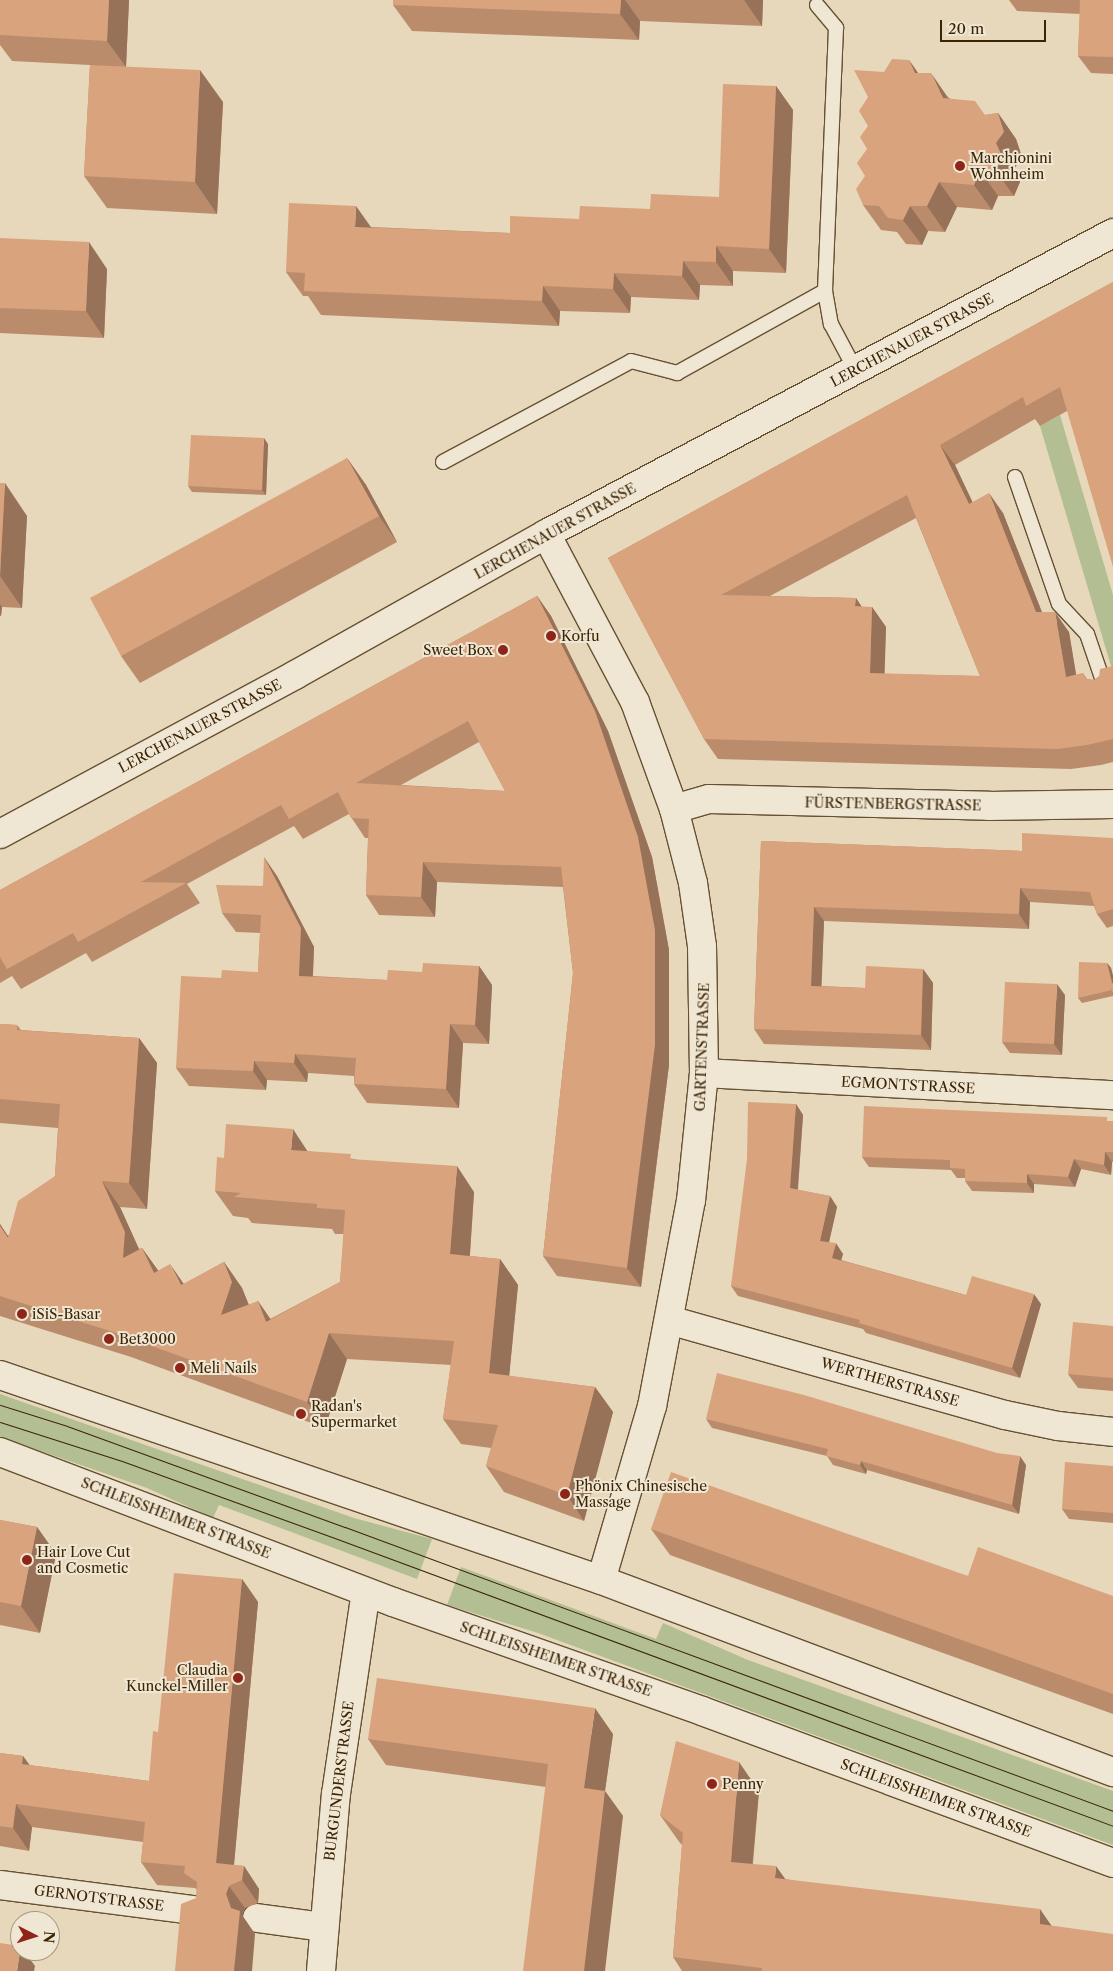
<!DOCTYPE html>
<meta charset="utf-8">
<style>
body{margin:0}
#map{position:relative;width:1113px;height:1971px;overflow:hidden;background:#e7d8bc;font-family:"Libre Caslon Text",serif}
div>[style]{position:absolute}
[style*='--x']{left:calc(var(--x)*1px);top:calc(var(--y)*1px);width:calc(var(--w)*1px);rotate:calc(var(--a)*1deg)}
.green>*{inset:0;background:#b3bf92}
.roads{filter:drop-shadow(1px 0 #665132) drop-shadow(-1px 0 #665132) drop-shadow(0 1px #665132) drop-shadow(0 -1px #665132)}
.lane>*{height:14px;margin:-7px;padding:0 7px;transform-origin:7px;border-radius:7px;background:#efe6d3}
.street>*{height:28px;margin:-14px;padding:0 14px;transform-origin:14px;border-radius:14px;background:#efe6d3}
.secondary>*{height:28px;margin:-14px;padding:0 14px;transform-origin:14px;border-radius:14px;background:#efe6d3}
.tram>*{height:1px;margin:-0.5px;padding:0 0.5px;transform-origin:0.5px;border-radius:0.5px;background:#3b2404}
.wall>*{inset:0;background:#bb8c6c}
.shaded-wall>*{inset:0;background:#987258}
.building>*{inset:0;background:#d9a37d}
.dots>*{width:14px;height:14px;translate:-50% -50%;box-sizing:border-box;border:2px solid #efe6d3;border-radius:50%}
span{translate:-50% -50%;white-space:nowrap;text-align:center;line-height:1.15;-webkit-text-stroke:4px #efe6d3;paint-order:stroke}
.poi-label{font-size:14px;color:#3b2404}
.left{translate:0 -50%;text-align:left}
.right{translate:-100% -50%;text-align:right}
.street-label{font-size:14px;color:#3b2404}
.north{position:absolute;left:10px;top:1911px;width:50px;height:50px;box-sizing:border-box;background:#efe6d3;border:1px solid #a79880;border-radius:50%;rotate:95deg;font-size:14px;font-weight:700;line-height:20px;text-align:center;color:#3b2404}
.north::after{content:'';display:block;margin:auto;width:18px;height:22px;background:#8f2418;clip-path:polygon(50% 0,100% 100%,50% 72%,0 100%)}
.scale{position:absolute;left:940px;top:20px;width:106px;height:22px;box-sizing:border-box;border:2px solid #3b2404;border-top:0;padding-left:6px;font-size:15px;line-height:18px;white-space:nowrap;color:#3b2404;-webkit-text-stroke:4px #efe6d3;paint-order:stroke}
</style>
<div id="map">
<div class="green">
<div style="clip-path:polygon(1060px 415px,1113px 595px,1113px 673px,1040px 426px)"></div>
<div style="clip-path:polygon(0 1394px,354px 1518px,432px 1539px,417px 1579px,219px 1505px,213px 1518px,147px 1488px,0 1437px)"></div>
<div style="clip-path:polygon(461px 1567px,656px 1639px,663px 1623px,748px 1660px,1113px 1791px,1113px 1845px,538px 1633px,447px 1605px)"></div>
</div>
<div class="roads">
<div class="lane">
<div style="--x:817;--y:5;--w:30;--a:50"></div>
<div style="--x:836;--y:28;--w:263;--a:92.4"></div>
<div style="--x:825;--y:291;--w:34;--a:80"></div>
<div style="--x:831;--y:324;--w:53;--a:62"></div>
<div style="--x:443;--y:462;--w:213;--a:-28.2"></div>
<div style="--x:631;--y:361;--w:48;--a:14.6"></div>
<div style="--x:677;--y:373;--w:169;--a:-29"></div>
<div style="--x:1015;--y:477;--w:134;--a:70.9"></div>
<div style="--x:1059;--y:604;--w:41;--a:47"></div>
<div style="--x:1087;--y:634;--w:56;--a:71.2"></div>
</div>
<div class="street">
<div style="--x:546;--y:534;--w:190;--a:62.1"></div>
<div style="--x:635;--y:702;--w:114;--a:70"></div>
<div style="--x:674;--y:809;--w:76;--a:75.6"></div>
<div style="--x:693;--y:883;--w:64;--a:81.9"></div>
<div style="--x:702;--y:946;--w:127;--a:89.1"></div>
<div style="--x:704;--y:1073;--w:128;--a:95.8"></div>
<div style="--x:691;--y:1200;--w:210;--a:100.7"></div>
<div style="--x:652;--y:1406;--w:181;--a:106.3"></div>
<div style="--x:674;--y:809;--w:36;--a:-16"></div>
<div style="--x:709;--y:799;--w:280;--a:1.4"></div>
<div style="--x:989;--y:806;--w:124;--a:-0.9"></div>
<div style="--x:704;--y:1073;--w:410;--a:3.1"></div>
<div style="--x:669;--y:1320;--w:349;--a:15.8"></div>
<div style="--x:1005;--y:1415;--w:54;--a:11.7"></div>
<div style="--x:1058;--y:1426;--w:55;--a:6.2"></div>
<div style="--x:0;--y:1885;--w:201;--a:7.4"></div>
<div style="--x:257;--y:1918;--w:68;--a:7.7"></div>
<div style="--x:321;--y:1971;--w:178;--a:-85.2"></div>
<div style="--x:336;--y:1794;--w:204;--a:-81.6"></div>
</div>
<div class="secondary">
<div style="--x:0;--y:834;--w:335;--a:-28.3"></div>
<div style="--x:295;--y:675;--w:288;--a:-29.3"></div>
<div style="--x:546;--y:534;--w:642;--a:-27.96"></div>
<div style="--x:0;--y:1375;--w:635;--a:18.83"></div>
<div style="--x:601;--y:1580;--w:547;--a:20.56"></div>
<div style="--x:0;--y:1452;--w:421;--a:20.9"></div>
<div style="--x:393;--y:1602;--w:328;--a:19.4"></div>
<div style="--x:702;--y:1711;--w:438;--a:20.3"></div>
</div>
</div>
<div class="tram">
<div style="--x:0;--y:1405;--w:70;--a:17.4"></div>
<div style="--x:67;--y:1426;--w:296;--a:20"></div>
<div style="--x:345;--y:1527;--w:819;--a:20.29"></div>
<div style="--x:0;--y:1422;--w:128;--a:17.7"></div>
<div style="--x:122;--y:1461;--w:232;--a:19.9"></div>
<div style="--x:340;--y:1540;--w:824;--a:20.3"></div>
</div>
<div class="wall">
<div style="clip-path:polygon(0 0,129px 0,126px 67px,223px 102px,217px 214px,107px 208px,84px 176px,90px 65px,12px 61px,0 45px)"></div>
<div style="clip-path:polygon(393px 0,763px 0,762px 26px,640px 21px,639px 40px,412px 31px,393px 5px)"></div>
<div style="clip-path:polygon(1009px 0,1113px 0,1113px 74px,1091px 73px,1078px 56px,1080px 14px,1017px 11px)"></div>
<div style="clip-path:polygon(909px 60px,918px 73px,949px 98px,985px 115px,998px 113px,1016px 139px,1022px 157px,1014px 169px,1020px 182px,1014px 196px,998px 196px,992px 210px,957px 207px,945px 232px,928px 231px,922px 245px,906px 244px,897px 232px,881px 230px,863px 205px,867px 149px,884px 72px)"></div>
<div style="clip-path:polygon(776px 86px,793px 110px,786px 273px,733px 271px,733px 286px,700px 285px,699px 300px,631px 297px,630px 313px,560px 311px,559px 326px,321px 315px,308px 296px,303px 296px,286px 272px,371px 227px,510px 233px,579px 219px,650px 209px,719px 197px)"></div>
<div style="clip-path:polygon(0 238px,107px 269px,104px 338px,0 333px)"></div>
<div style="clip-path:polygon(evenodd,1113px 282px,1067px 411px,1040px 426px,1035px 419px,955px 465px,972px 502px,1003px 513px,1042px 612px,1069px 632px,1076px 675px,1083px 673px,1087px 679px,1094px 680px,1113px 666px,1113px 762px,1101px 765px,1071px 769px,718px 759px,704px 739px,608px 558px,1113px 282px,916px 518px,980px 676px,884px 674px,886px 627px,872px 607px,861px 607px,856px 598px,770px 596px,916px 518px)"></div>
<div style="clip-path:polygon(268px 444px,266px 495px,192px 492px,188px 486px)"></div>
<div style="clip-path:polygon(347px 458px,366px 485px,397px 542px,140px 683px,121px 656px)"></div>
<div style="clip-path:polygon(0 483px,27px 516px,22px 608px,2px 607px,1px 616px,0 616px)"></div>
<div style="clip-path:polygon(evenodd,537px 596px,551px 616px,608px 731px,652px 857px,669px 950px,669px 1065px,641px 1287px,557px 1276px,543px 1256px,573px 973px,563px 887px,437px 882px,435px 917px,379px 915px,366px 895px,368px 838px,365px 838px,349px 814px,303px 839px,294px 826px,187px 884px,200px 903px,92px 962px,86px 953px,21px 989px,12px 976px,0 983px,0 890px,537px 596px,479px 742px,505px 791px,401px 785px,441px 763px,479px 742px)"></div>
<div style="clip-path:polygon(1113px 838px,1113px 926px,1107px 928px,1097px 914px,1094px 906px,1030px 902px,1029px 929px,824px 921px,821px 986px,865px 988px,923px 969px,933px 983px,931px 1050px,764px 1044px,754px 1029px,761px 841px,1022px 851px)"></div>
<div style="clip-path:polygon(277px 876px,314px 947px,313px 976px,387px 980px,422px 972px,479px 966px,492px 985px,489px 1044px,463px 1043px,459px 1108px,367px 1103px,354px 1084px,354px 1076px,308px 1073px,307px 1082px,267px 1080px,266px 1090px,189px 1086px,176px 1068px,221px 978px,258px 972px,260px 933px,236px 932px,222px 913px)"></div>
<div style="clip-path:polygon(1107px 963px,1111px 968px,1113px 976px,1113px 996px,1082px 1003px,1078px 998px)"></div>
<div style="clip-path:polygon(1065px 995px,1062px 1055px,1010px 1053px,1002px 1042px)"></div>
<div style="clip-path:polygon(0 1024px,17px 1025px,21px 1030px,139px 1038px,157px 1063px,147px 1209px,120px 1207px,139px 1249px,142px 1248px,158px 1271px,184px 1284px,224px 1262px,242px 1288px,249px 1305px,258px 1301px,270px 1319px,340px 1282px,344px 1234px,335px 1234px,332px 1229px,252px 1223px,248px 1218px,233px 1216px,215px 1191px,224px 1158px,308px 1151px,354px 1159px,474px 1192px,470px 1256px,500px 1259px,518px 1285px,509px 1376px,595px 1387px,613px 1412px,584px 1521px,504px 1492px,486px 1466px,491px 1448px,461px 1444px,443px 1419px,451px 1365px,347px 1359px,325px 1428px,131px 1357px,0 1316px,0 1224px,8px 1236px,55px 1176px,58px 1128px,0 1123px)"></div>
<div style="clip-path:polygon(796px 1104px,803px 1115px,798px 1190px,830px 1196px,837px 1207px,829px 1242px,843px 1254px,841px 1260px,966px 1295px,1041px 1304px,1020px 1378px,866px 1333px,863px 1329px,738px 1296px,731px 1286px)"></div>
<div style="clip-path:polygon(1110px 1121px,1113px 1121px,1113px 1162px,1112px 1162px,1111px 1175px,1081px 1169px,1075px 1187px,1034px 1184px,1034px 1193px,972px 1191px,965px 1181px,965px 1178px,957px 1178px,951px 1170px,869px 1167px,862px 1157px)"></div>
<div style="clip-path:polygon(1113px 1326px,1113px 1391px,1078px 1388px,1068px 1374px)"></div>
<div style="clip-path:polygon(706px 1419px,1026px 1465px,1019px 1514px,867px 1470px,866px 1474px,833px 1465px,827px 1456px,712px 1428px)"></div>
<div style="clip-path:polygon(1113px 1466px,1113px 1523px,1069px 1519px,1062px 1509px)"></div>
<div style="clip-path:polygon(0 1520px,37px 1527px,56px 1554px,40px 1633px,0 1625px)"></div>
<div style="clip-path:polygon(651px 1529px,968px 1576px,1113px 1596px,1113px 1714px,670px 1555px)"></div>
<div style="clip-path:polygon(242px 1579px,258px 1602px,234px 1865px,244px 1866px,259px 1889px,258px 1903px,245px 1908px,242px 1915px,255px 1934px,196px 1898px,197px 1890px,195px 1888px,157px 1885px,141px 1862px,143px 1842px,32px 1827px,29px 1851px,0 1846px,0 1753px,23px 1756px,29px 1765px,149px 1781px,158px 1732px)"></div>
<div style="clip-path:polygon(613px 1734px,605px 1791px,623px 1816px,546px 1787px,386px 1765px,368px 1739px)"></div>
<div style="clip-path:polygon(759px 1791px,753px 1864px,785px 1879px,1052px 1926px,1113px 1971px,682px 1971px,673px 1957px,682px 1845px,680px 1843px,660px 1815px)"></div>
</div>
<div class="shaded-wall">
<div style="clip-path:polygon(109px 0,129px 0,126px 67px,107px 41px)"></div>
<div style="clip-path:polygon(621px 0,625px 0,640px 21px,639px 40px,620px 14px)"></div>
<div style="clip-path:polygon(744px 0,763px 0,762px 26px)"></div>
<div style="clip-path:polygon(909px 60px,927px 86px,915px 73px)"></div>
<div style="clip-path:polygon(200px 70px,223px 102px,217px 214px,195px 182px)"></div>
<div style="clip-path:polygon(931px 73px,949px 99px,943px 98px)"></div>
<div style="clip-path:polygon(776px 86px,793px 110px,786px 273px,769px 249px)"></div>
<div style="clip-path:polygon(998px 113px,1016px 139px,1022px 157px,1014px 169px,1020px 182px,1014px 196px,996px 171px,996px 143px,1000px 137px)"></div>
<div style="clip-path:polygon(980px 170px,998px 196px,992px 210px,974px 185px)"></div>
<div style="clip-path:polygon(939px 182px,957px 207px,945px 232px,927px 206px)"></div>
<div style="clip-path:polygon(356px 206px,373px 230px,355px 227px)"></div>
<div style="clip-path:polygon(910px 206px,928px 231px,922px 245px,903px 220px)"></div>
<div style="clip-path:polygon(89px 242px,107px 269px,104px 338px,86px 311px)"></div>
<div style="clip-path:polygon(716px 246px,733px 271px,733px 286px,716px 262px)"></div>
<div style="clip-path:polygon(683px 261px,700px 285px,699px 300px,682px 276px)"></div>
<div style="clip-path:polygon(614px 273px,631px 297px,630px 313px,613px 289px)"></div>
<div style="clip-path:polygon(543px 286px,560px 311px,559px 326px,542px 301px)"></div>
<div style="clip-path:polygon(264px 438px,268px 444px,266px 495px,262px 490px)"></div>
<div style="clip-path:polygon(940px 445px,955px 465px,983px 524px,969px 504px)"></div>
<div style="clip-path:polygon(347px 458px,366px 485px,397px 542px,379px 516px)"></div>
<div style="clip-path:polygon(5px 483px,27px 516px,22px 608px,0 576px)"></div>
<div style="clip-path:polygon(989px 493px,1003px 513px,1050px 633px,1036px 612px)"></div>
<div style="clip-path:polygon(537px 596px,551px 616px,608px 731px,652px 857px,669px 950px,669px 1065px,641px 1287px,627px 1268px)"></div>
<div style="clip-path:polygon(856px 598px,870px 619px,855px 606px)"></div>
<div style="clip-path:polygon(0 604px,2px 607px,1px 616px,0 614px)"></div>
<div style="clip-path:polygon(872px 607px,886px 627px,884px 694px,870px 673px)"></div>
<div style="clip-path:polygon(1055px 612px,1069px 632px,1080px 698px,1066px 677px)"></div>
<div style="clip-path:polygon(264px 857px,277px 876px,314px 947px,312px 995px,299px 976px)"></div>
<div style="clip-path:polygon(423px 862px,437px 882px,435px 917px,421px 897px)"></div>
<div style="clip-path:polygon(1020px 888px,1030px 902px,1029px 929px,1019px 914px)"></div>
<div style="clip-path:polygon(814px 907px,824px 921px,821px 1000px,811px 986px)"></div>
<div style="clip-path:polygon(1107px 963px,1111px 968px,1113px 976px,1113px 986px)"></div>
<div style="clip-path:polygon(479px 966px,492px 985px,489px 1044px,475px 1025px)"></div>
<div style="clip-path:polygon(923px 969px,933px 983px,931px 1050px,921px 1035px)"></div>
<div style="clip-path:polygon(1057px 984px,1065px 995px,1062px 1055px,1054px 1044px)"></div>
<div style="clip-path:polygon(450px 1024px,463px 1043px,459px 1108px,446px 1089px)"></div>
<div style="clip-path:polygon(139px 1038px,157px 1063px,147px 1209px,129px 1183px)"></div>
<div style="clip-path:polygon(295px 1054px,308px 1073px,307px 1082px,294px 1063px)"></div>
<div style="clip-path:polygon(254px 1061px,267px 1080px,266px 1090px,253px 1071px)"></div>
<div style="clip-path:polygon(796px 1104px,803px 1115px,797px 1198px,790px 1188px)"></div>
<div style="clip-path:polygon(293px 1129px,310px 1155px,291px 1150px)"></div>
<div style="clip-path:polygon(1105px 1152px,1112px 1162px,1111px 1175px,1104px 1165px)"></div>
<div style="clip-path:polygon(1074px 1159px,1081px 1169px,1075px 1187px,1068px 1177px)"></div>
<div style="clip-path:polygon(457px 1166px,474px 1192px,468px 1280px,450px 1254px)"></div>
<div style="clip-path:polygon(1027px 1174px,1034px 1184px,1034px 1193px,1027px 1183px)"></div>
<div style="clip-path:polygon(102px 1181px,120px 1207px,143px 1258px,123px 1258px)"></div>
<div style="clip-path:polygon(830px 1196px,837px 1207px,827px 1251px,820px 1241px)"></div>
<div style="clip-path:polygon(0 1224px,26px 1264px,8px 1238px,0 1226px)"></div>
<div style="clip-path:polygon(836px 1243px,843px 1254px,839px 1268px,832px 1258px)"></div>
<div style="clip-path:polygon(142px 1248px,160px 1273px,154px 1273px)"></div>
<div style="clip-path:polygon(500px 1259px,518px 1285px,507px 1399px,489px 1373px)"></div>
<div style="clip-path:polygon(224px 1262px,242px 1288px,250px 1308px,221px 1315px)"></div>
<div style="clip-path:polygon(170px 1264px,188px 1290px,181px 1285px)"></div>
<div style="clip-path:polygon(1034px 1294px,1041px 1304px,1020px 1378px,1012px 1368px)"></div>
<div style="clip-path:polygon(258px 1301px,276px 1327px,266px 1322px)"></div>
<div style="clip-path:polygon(329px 1333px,347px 1359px,325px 1428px,307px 1402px)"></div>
<div style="clip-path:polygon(595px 1387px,613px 1412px,584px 1521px,567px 1495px)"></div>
<div style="clip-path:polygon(1020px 1456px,1026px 1465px,1019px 1514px,1012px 1505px)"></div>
<div style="clip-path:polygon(861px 1461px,867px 1470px,866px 1474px,860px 1465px)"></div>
<div style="clip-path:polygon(37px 1527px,56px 1554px,40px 1633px,21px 1606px)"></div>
<div style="clip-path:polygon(242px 1579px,258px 1602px,232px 1886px,216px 1863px)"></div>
<div style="clip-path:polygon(595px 1708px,613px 1734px,605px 1791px,623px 1816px,605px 1971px,584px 1971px,584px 1788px)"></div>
<div style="clip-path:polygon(23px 1756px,39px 1778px,22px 1764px)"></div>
<div style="clip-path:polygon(739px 1762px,759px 1791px,750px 1890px,731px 1862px)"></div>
<div style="clip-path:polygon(16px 1804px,32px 1827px,29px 1851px,13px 1828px)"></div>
<div style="clip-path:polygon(244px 1866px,259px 1889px,258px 1903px,242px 1880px)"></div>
<div style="clip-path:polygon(776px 1866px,796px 1894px,775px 1878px)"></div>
<div style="clip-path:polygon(229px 1886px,245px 1908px,242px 1915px,255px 1934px,252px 1971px,234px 1971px,231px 1908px,226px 1894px)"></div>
<div style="clip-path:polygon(1040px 1909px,1060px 1938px,1040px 1924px)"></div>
<div style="clip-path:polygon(20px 1951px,24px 1951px,35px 1966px,34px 1971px,17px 1971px)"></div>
</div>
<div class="building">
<div style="clip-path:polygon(0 0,109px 0,107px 41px,0 35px)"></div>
<div style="clip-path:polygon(393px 0,621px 0,620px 14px,393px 5px)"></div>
<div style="clip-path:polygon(1080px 0,1113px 0,1113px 57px,1078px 56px)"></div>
<div style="clip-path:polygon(892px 59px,909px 60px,915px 73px,931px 73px,943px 98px,975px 101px,985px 115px,998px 113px,1004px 132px,996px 143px,1002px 156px,996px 171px,980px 170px,974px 185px,939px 182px,927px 206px,910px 206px,903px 220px,888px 218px,879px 206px,863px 205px,856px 189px,865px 176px,857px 163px,867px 149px,860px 137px,868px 126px,859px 111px,868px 97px,854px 70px,884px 72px)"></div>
<div style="clip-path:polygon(90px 65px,200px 70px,195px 182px,84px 176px)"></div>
<div style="clip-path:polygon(723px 84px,776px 86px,769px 249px,716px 246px,716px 262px,683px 261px,682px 276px,614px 273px,613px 289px,543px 286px,542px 301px,304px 291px,305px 273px,286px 272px,289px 203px,356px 206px,355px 227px,510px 233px,510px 216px,579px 219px,580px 206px,650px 209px,651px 194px,719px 197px)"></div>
<div style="clip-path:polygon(0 238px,89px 242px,86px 311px,0 308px)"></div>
<div style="clip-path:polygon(evenodd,1113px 282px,1113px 567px,1060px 387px,1026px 406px,1023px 397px,940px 445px,969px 504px,989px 493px,1036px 612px,1055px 612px,1066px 677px,1083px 673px,1086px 679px,1094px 680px,1099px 677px,1100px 669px,1113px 666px,1113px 739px,1087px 745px,1057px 749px,704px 739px,608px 558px,1113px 282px,907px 495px,980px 676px,870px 673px,872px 607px,855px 606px,856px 598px,721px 595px,907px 495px)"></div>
<div style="clip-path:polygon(191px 435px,264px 438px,262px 490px,188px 486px)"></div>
<div style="clip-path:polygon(347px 458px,379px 516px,121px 656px,90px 598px)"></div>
<div style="clip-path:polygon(0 483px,5px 483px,0 576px)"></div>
<div style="clip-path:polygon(evenodd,537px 596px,595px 711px,638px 837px,655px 930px,655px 1045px,627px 1268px,543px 1256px,573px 973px,561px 867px,423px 862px,421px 897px,366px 895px,369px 819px,351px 818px,338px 792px,289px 819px,281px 805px,141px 882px,186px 883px,78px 942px,73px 933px,7px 969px,0 957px,0 890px,537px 596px,468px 721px,505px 791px,356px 783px,468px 721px)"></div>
<div style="clip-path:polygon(1022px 833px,1113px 838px,1113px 909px,1097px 914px,1090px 892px,1020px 888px,1019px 914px,814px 907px,811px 986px,865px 988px,866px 966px,923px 969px,921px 1035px,754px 1029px,761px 841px,1022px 851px)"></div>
<div style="clip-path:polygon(264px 857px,301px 928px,299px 976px,387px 980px,388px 970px,422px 972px,423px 963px,479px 966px,475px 1025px,450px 1024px,446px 1089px,354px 1084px,356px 1058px,295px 1054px,294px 1063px,254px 1061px,253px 1071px,176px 1068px,181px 976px,221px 978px,222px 970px,258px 972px,261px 915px,222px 913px,216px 885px,263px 886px)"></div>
<div style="clip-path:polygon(1079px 962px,1107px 963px,1112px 983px,1110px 984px,1112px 990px,1078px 998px)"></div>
<div style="clip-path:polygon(1005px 982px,1057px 984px,1054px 1044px,1002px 1042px)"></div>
<div style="clip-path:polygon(1113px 983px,1113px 993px,1110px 984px)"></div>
<div style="clip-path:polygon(0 1024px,17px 1025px,17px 1030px,139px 1038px,129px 1183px,102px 1181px,125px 1232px,123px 1258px,142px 1248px,154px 1273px,170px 1264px,181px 1285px,224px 1262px,232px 1282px,221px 1315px,258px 1301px,266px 1322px,340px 1282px,345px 1210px,317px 1208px,317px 1204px,234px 1197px,241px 1193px,215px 1191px,217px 1157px,224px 1158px,226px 1124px,293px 1129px,291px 1150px,351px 1154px,350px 1159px,457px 1166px,450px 1254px,500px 1259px,489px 1373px,595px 1387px,567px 1495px,486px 1466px,498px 1425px,443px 1419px,454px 1341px,329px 1333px,307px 1402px,113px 1332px,0 1296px,0 1226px,8px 1238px,18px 1201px,55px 1176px,60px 1104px,0 1099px)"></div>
<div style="clip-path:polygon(748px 1102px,796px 1104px,790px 1188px,830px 1196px,820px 1241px,836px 1243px,832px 1258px,966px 1295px,972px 1276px,1034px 1294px,1012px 1368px,859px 1323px,860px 1320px,731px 1286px,747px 1159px)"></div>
<div style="clip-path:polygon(864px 1106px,1107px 1117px,1107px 1121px,1113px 1121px,1113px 1152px,1105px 1152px,1104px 1165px,1074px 1159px,1068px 1177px,1027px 1174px,1027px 1183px,965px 1181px,965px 1169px,950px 1168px,950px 1160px,862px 1157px)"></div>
<div style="clip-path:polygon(1073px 1322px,1113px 1326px,1113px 1378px,1068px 1374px)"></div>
<div style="clip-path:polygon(717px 1373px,804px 1395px,997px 1453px,1020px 1456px,1012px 1505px,861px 1461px,860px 1465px,826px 1456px,828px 1449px,706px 1419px)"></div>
<div style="clip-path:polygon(1065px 1462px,1113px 1466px,1113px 1513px,1062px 1509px)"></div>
<div style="clip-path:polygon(671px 1472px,968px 1576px,978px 1547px,1113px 1596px,1113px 1694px,651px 1529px)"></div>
<div style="clip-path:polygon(0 1520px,37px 1527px,21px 1606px,0 1602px)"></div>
<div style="clip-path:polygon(174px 1573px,242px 1579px,216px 1863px,244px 1866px,242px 1880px,229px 1886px,226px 1894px,231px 1908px,240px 1911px,234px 1971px,175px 1971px,181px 1904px,196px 1898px,197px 1882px,184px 1873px,185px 1866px,141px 1862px,145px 1822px,16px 1804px,13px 1828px,0 1826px,0 1753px,23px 1756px,22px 1764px,149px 1781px,153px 1731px,158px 1732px)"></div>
<div style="clip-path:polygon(377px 1678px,595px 1708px,584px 1788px,605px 1791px,584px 1971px,523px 1971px,548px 1764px,368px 1739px)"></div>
<div style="clip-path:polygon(676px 1741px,739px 1762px,731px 1862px,776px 1866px,775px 1878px,1040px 1909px,1040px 1924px,1113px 1934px,1113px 1971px,762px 1971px,762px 1968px,673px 1957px,683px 1833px,660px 1815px)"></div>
<div style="clip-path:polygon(0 1943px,20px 1946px,20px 1951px,17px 1971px,0 1971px)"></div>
</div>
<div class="dots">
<div style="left:960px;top:166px;background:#8f2418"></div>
<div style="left:551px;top:636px;background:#8f2418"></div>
<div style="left:503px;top:650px;background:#8f2418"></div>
<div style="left:22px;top:1314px;background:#8f2418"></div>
<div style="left:109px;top:1339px;background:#8f2418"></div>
<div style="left:180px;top:1368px;background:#8f2418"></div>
<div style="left:301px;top:1414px;background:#8f2418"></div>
<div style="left:565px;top:1494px;background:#8f2418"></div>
<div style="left:27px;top:1560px;background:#8f2418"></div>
<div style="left:238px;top:1678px;background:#8f2418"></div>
<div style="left:712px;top:1784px;background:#8f2418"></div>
</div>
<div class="poi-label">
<span class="left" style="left:970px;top:166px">Marchionini<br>Wohnheim</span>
<span class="left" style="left:561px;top:636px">Korfu</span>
<span class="right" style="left:493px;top:650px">Sweet Box</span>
<span class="left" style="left:32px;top:1314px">iSiS-Basar</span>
<span class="left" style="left:119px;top:1339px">Bet3000</span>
<span class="left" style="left:190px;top:1368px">Meli Nails</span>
<span class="left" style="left:311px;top:1414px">Radan's<br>Supermarket</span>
<span class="left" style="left:575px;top:1494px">Phönix Chinesische<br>Massage</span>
<span class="left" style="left:37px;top:1560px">Hair Love Cut<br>and Cosmetic</span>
<span class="right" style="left:228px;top:1678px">Claudia<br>Kunckel-Miller</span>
<span class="left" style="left:722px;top:1784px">Penny</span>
</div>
<div class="street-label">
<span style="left:912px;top:340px;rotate:-28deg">LERCHENAUER STRASSE</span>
<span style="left:555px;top:531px;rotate:-29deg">LERCHENAUER STRASSE</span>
<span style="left:200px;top:726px;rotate:-28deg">LERCHENAUER STRASSE</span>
<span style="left:893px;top:804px;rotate:1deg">FÜRSTENBERGSTRASSE</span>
<span style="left:702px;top:1047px;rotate:-88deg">GARTENSTRASSE</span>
<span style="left:908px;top:1085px;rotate:3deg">EGMONTSTRASSE</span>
<span style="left:890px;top:1382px;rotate:16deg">WERTHERSTRASSE</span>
<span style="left:176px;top:1518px;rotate:21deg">SCHLEISSHEIMER STRASSE</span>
<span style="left:556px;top:1659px;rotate:19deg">SCHLEISSHEIMER STRASSE</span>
<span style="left:339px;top:1781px;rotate:-83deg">BURGUNDERSTRASSE</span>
<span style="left:936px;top:1798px;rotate:20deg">SCHLEISSHEIMER STRASSE</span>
<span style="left:99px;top:1898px;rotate:7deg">GERNOTSTRASSE</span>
</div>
<div class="north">N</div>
<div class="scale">20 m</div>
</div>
